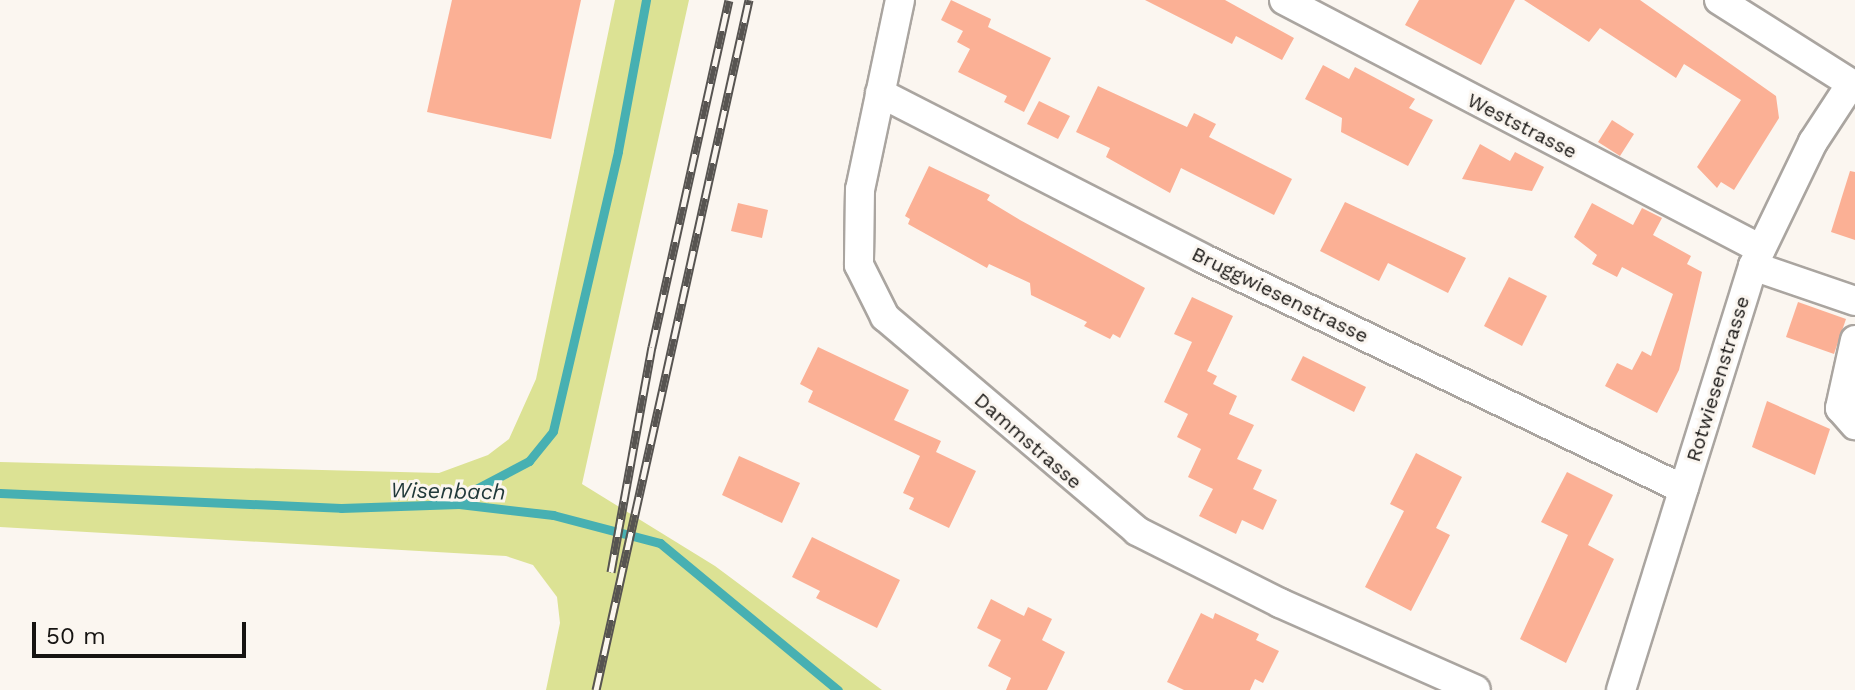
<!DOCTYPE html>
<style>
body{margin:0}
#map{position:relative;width:1855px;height:690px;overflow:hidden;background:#fbf6f0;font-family:"Work Sans",sans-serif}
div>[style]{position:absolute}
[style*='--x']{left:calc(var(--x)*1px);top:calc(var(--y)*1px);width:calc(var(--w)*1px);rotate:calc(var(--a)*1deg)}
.green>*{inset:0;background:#dce294}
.stream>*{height:9px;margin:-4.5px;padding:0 4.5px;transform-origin:4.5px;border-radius:4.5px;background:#47b0b2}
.building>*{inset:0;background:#fbb095}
.roads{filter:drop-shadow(2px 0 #aaa5a0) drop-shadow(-2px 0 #aaa5a0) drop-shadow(0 2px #aaa5a0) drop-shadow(0 -2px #aaa5a0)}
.minor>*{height:28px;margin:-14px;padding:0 14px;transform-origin:14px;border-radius:14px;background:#fff}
.rail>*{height:9px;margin-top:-4.5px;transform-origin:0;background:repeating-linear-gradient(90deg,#fbf6f0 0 18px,#575451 0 36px);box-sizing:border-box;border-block:2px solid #575451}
span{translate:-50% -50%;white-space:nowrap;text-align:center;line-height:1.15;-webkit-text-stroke:6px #fbf6f0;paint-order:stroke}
.street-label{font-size:20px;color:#161412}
.water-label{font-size:22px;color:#21393a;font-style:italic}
.scale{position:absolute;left:32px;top:622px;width:214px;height:36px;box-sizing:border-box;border:4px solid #161412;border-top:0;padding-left:10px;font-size:24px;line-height:28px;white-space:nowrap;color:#161412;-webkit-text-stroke:6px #fbf6f0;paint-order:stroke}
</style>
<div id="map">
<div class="green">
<div style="clip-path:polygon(615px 0,689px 0,582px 484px,715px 566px,882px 690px,546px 690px,560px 623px,557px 597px,533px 565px,506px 556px,0 527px,0 462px,439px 473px,488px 455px,509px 439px,536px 379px)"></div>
</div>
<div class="stream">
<div style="--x:0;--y:493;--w:341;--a:2.5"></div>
<div style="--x:341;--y:508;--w:118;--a:-1.9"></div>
<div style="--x:459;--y:504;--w:95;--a:6.7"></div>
<div style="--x:553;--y:515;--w:111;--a:14.7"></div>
<div style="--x:660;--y:543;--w:231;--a:39.6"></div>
<div style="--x:459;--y:504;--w:23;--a:-41"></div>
<div style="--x:476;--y:489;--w:60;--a:-27.8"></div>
<div style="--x:529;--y:461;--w:38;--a:-51"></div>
<div style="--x:553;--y:431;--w:287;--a:-76.9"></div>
<div style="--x:618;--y:151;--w:154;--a:-79.5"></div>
</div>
<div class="building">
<div style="clip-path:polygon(452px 0,581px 0,551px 139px,427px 112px)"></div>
<div style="clip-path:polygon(951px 0,991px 19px,988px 27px,1051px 58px,1024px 112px,1004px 102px,1007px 96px,958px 72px,970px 49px,957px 42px,963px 31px,941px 20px)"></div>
<div style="clip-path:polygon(1145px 0,1225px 0,1294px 38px,1282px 60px,1236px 36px,1232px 44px)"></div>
<div style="clip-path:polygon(1419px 0,1515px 0,1481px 65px,1405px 25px)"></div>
<div style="clip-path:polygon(1524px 0,1640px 0,1776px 96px,1779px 118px,1734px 190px,1721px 182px,1717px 188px,1697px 167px,1741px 100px,1684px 64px,1676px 78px,1600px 28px,1589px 42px)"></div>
<div style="clip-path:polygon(1323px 65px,1349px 79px,1355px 67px,1415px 99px,1409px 108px,1433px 120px,1408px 166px,1341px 132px,1342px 118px,1305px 99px)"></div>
<div style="clip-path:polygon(1098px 86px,1187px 127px,1194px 113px,1216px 124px,1209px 137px,1292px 179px,1274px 215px,1181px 168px,1170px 193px,1106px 157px,1110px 148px,1076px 132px)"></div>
<div style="clip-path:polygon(1039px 101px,1070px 116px,1058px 139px,1027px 124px)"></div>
<div style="clip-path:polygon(1612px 120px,1634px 134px,1620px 156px,1598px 142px)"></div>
<div style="clip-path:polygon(1480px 144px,1510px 161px,1515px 152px,1544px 167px,1532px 191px,1462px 179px)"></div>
<div style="clip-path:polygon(929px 166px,990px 195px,987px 200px,1020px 220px,1145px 288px,1120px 338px,1113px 334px,1110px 339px,1084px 326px,1087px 322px,1031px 295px,1030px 283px,989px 264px,987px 268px,908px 224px,910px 219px,905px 216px)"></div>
<div style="clip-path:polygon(1850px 171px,1855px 172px,1855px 240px,1831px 232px)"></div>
<div style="clip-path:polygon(1345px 202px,1466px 258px,1448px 293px,1388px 263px,1379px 281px,1320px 251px)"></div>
<div style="clip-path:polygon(738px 203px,768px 210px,762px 238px,731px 231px)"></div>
<div style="clip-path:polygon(1592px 203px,1633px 225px,1642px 208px,1662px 218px,1653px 235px,1691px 256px,1687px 264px,1702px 272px,1679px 370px,1657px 413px,1605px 386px,1617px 363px,1632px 370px,1642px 351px,1651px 356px,1673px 294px,1622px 267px,1617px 277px,1592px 264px,1597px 255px,1574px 237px)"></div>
<div style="clip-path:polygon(1509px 277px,1547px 296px,1522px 346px,1484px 326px)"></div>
<div style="clip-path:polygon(1192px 297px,1233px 316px,1207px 371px,1217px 376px,1213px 384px,1237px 396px,1229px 414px,1254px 425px,1237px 459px,1262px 470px,1253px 489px,1277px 500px,1263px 530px,1242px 520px,1236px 534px,1199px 516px,1213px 489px,1188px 477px,1201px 449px,1177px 437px,1188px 414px,1164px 402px,1192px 342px,1174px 334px)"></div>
<div style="clip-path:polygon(1798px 302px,1846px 319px,1834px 354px,1786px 337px)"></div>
<div style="clip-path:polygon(818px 347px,909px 390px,894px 420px,941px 441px,936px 452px,976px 471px,949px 528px,909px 509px,914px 498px,903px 493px,920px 456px,808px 402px,813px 391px,800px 384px)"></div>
<div style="clip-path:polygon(1303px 356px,1366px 387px,1354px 412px,1291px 380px)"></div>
<div style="clip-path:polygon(1767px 401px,1830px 429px,1815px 475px,1752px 447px)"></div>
<div style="clip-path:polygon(1416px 453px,1462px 477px,1436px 528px,1450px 535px,1411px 611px,1365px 587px,1404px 511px,1390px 504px)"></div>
<div style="clip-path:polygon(739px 456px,800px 483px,782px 523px,722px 495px)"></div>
<div style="clip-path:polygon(1567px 472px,1613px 495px,1588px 545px,1614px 559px,1566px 663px,1520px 639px,1568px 535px,1541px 522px)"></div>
<div style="clip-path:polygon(812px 537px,900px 580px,877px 628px,816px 598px,820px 591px,792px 577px)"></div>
<div style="clip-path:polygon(991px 599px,1024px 616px,1028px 607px,1052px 619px,1042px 640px,1065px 652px,1047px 690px,1006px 690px,1011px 678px,988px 666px,1001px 640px,977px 628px)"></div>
<div style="clip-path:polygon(1201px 613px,1213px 619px,1215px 613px,1259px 634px,1256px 640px,1279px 651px,1263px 683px,1255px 679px,1250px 690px,1184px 690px,1167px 682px)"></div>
</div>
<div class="roads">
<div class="minor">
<div style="--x:900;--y:0;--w:193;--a:101.9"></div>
<div style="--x:860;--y:189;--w:76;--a:90.8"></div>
<div style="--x:859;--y:265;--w:58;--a:63.4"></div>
<div style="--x:885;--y:317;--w:331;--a:40.3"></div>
<div style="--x:1137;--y:531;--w:160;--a:26.7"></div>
<div style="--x:1280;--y:603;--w:214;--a:23.9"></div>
<div style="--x:1284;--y:0;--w:538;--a:27.57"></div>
<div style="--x:1719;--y:0;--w:161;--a:32.3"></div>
<div style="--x:880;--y:93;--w:362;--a:27.1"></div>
<div style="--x:1202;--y:258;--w:534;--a:25.65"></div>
<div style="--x:1753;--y:266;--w:108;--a:18.9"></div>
<div style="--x:1855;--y:340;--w:70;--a:102.4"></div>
<div style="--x:1840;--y:408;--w:23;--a:49"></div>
<div style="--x:1621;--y:690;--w:444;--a:-72.7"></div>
<div style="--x:1753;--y:266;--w:138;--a:-64.2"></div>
<div style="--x:1813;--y:142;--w:69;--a:-56.8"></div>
</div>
</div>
<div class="rail">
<div style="--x:611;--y:572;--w:229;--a:-79.7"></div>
<div style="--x:652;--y:347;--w:355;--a:-77.5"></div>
<div style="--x:596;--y:690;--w:707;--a:-77.5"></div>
</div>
<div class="street-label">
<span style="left:1522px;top:126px;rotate:27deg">Weststrasse</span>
<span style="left:1280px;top:295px;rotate:26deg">Bruggwiesenstrasse</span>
<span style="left:1718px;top:379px;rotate:-73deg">Rotwiesenstrasse</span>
<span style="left:1028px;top:441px;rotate:41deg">Dammstrasse</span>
</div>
<div class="water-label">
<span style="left:448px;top:491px;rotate:1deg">Wisenbach</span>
</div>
<div class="scale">50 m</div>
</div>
